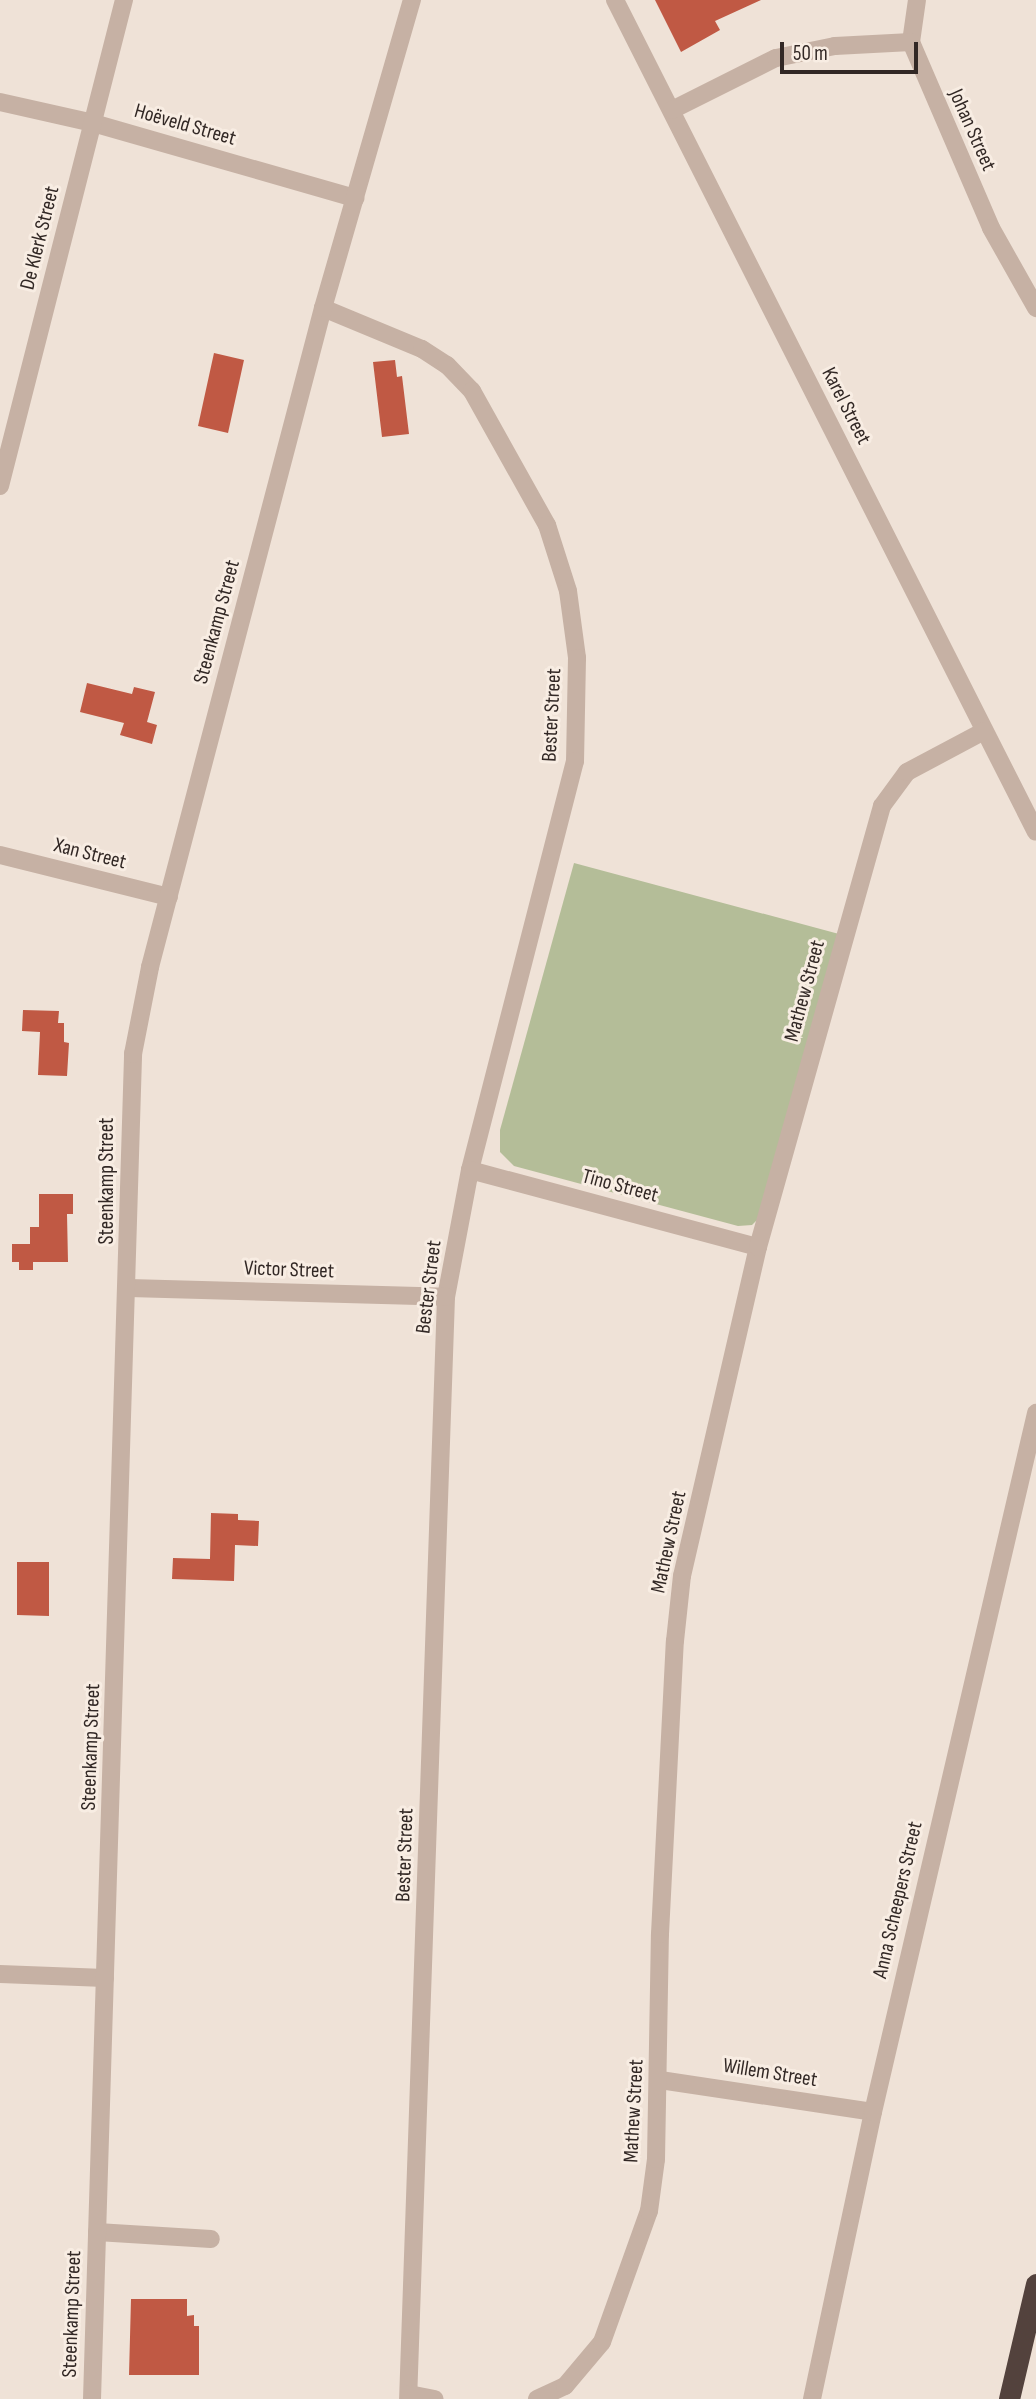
<!DOCTYPE html>
<meta charset="utf-8">
<style>
body{margin:0}
#map{position:relative;width:1036px;height:2399px;overflow:hidden;background:#efe2d7;font-family:"Sofia Sans Condensed",sans-serif}
div>[style]{position:absolute}
[style*='--x']{left:calc(var(--x)*1px);top:calc(var(--y)*1px);width:calc(var(--w)*1px);rotate:calc(var(--a)*1deg)}
.green>*{inset:0;background:#b4bd98}
.building>*{inset:0;background:#c05944}
.minor>*{height:18px;margin:-9px;padding:0 9px;transform-origin:9px;border-radius:9px;background:#c6b1a4}
.highway>*{height:21px;margin:-10.5px;padding:0 10.5px;transform-origin:10.5px;border-radius:10.5px;background:#53423d}
span{translate:-50% -50%;white-space:nowrap;text-align:center;line-height:1.15;-webkit-text-stroke:6px #f8ede3;paint-order:stroke}
.street-label{font-size:21px;color:#322825}
.scale{position:absolute;left:780px;top:42px;width:138px;height:32px;box-sizing:border-box;border:4px solid #322825;border-top:0;padding-left:9px;font-size:21px;line-height:24px;white-space:nowrap;color:#322825;-webkit-text-stroke:5px #f8ede3;paint-order:stroke}
</style>
<div id="map">
<div class="green">
<div style="clip-path:polygon(574px 863px,839px 934px,759px 1218px,752px 1225px,738px 1226px,514px 1166px,500px 1152px,500px 1130px)"></div>
</div>
<div class="building">
<div style="clip-path:polygon(655px 0,761px 0,715px 21px,720px 30px,681px 52px)"></div>
<div style="clip-path:polygon(214px 353px,244px 360px,228px 433px,198px 426px)"></div>
<div style="clip-path:polygon(395px 360px,397px 377px,402px 376px,409px 434px,382px 437px,373px 362px)"></div>
<div style="clip-path:polygon(87px 683px,132px 694px,134px 687px,155px 692px,147px 722px,157px 725px,152px 744px,120px 735px,124px 723px,80px 712px)"></div>
<div style="clip-path:polygon(23px 1010px,59px 1011px,58px 1023px,64px 1023px,64px 1042px,69px 1043px,67px 1076px,38px 1075px,40px 1032px,22px 1031px)"></div>
<div style="clip-path:polygon(39px 1194px,73px 1194px,73px 1214px,67px 1214px,68px 1262px,33px 1262px,33px 1270px,19px 1270px,19px 1262px,12px 1262px,12px 1244px,30px 1244px,30px 1227px,39px 1227px)"></div>
<div style="clip-path:polygon(211px 1513px,238px 1514px,238px 1520px,259px 1521px,258px 1546px,235px 1545px,234px 1581px,172px 1579px,173px 1558px,210px 1559px)"></div>
<div style="clip-path:polygon(17px 1562px,49px 1562px,49px 1616px,17px 1615px)"></div>
<div style="clip-path:polygon(131px 2299px,187px 2299px,187px 2316px,194px 2315px,194px 2326px,199px 2326px,199px 2375px,129px 2375px)"></div>
</div>
<div class="minor">
<div style="--x:615;--y:0;--w:932;--a:63.16"></div>
<div style="--x:911;--y:42;--w:202;--a:66.7"></div>
<div style="--x:991;--y:228;--w:92;--a:60.6"></div>
<div style="--x:911;--y:42;--w:42;--a:-81.9"></div>
<div style="--x:0;--y:102;--w:95;--a:12.7"></div>
<div style="--x:93;--y:123;--w:273;--a:16"></div>
<div style="--x:672;--y:110;--w:116;--a:-26.6"></div>
<div style="--x:776;--y:58;--w:60;--a:-11.5"></div>
<div style="--x:835;--y:46;--w:76;--a:-3"></div>
<div style="--x:323;--y:308;--w:107;--a:22.5"></div>
<div style="--x:422;--y:349;--w:30;--a:33"></div>
<div style="--x:447;--y:365;--w:36;--a:46"></div>
<div style="--x:472;--y:391;--w:154;--a:60.8"></div>
<div style="--x:547;--y:525;--w:69;--a:72.3"></div>
<div style="--x:568;--y:591;--w:68;--a:82.3"></div>
<div style="--x:577;--y:658;--w:103;--a:91.1"></div>
<div style="--x:575;--y:761;--w:422;--a:104.4"></div>
<div style="--x:470;--y:1170;--w:129;--a:100.7"></div>
<div style="--x:446;--y:1297;--w:1103;--a:91.97"></div>
<div style="--x:0;--y:486;--w:502;--a:-75.69"></div>
<div style="--x:0;--y:855;--w:174;--a:14"></div>
<div style="--x:470;--y:1170;--w:298;--a:15"></div>
<div style="--x:129;--y:1288;--w:317;--a:1.6"></div>
<div style="--x:0;--y:1974;--w:105;--a:2.2"></div>
<div style="--x:660;--y:2080;--w:215;--a:8.5"></div>
<div style="--x:97;--y:2232;--w:114;--a:3.5"></div>
<div style="--x:409;--y:2394;--w:26;--a:11"></div>
<div style="--x:92;--y:2399;--w:1346;--a:-88.25"></div>
<div style="--x:133;--y:1054;--w:89;--a:-78.9"></div>
<div style="--x:150;--y:967;--w:681;--a:-75.29"></div>
<div style="--x:323;--y:308;--w:321;--a:-73.9"></div>
<div style="--x:537;--y:2399;--w:31;--a:-25"></div>
<div style="--x:565;--y:2386;--w:57;--a:-49.9"></div>
<div style="--x:602;--y:2342;--w:139;--a:-70.3"></div>
<div style="--x:649;--y:2211;--w:52;--a:-82.3"></div>
<div style="--x:656;--y:2159;--w:225;--a:-89"></div>
<div style="--x:660;--y:1934;--w:293;--a:-87.1"></div>
<div style="--x:675;--y:1641;--w:65;--a:-83.9"></div>
<div style="--x:682;--y:1576;--w:338;--a:-77"></div>
<div style="--x:758;--y:1247;--w:458;--a:-74.3"></div>
<div style="--x:882;--y:806;--w:42;--a:-53.7"></div>
<div style="--x:907;--y:772;--w:87;--a:-28"></div>
<div style="--x:812;--y:2399;--w:293;--a:-78"></div>
<div style="--x:873;--y:2112;--w:718;--a:-76.87"></div>
</div>
<div class="highway">
<div style="--x:1009;--y:2399;--w:118;--a:-76.8"></div>
</div>
<div class="street-label">
<span style="left:185px;top:125px;rotate:16deg">Hoëveld Street</span>
<span style="left:972px;top:130px;rotate:66deg">Johan Street</span>
<span style="left:40px;top:238px;rotate:-76deg">De Klerk Street</span>
<span style="left:846px;top:406px;rotate:63deg">Karel Street</span>
<span style="left:217px;top:622px;rotate:-75deg">Steenkamp Street</span>
<span style="left:552px;top:715px;rotate:-87deg">Bester Street</span>
<span style="left:90px;top:854px;rotate:14deg">Xan Street</span>
<span style="left:805px;top:991px;rotate:-75deg">Mathew Street</span>
<span style="left:107px;top:1181px;rotate:-90deg">Steenkamp Street</span>
<span style="left:620px;top:1186px;rotate:15deg">Tino Street</span>
<span style="left:289px;top:1270px;rotate:2deg">Victor Street</span>
<span style="left:429px;top:1287px;rotate:-83deg">Bester Street</span>
<span style="left:669px;top:1542px;rotate:-78deg">Mathew Street</span>
<span style="left:91px;top:1747px;rotate:-88deg">Steenkamp Street</span>
<span style="left:405px;top:1855px;rotate:-88deg">Bester Street</span>
<span style="left:898px;top:1900px;rotate:-77deg">Anna Scheepers Street</span>
<span style="left:770px;top:2073px;rotate:9deg">Willem Street</span>
<span style="left:634px;top:2111px;rotate:-87deg">Mathew Street</span>
<span style="left:72px;top:2314px;rotate:-88deg">Steenkamp Street</span>
</div>
<div class="scale">50 m</div>
</div>
